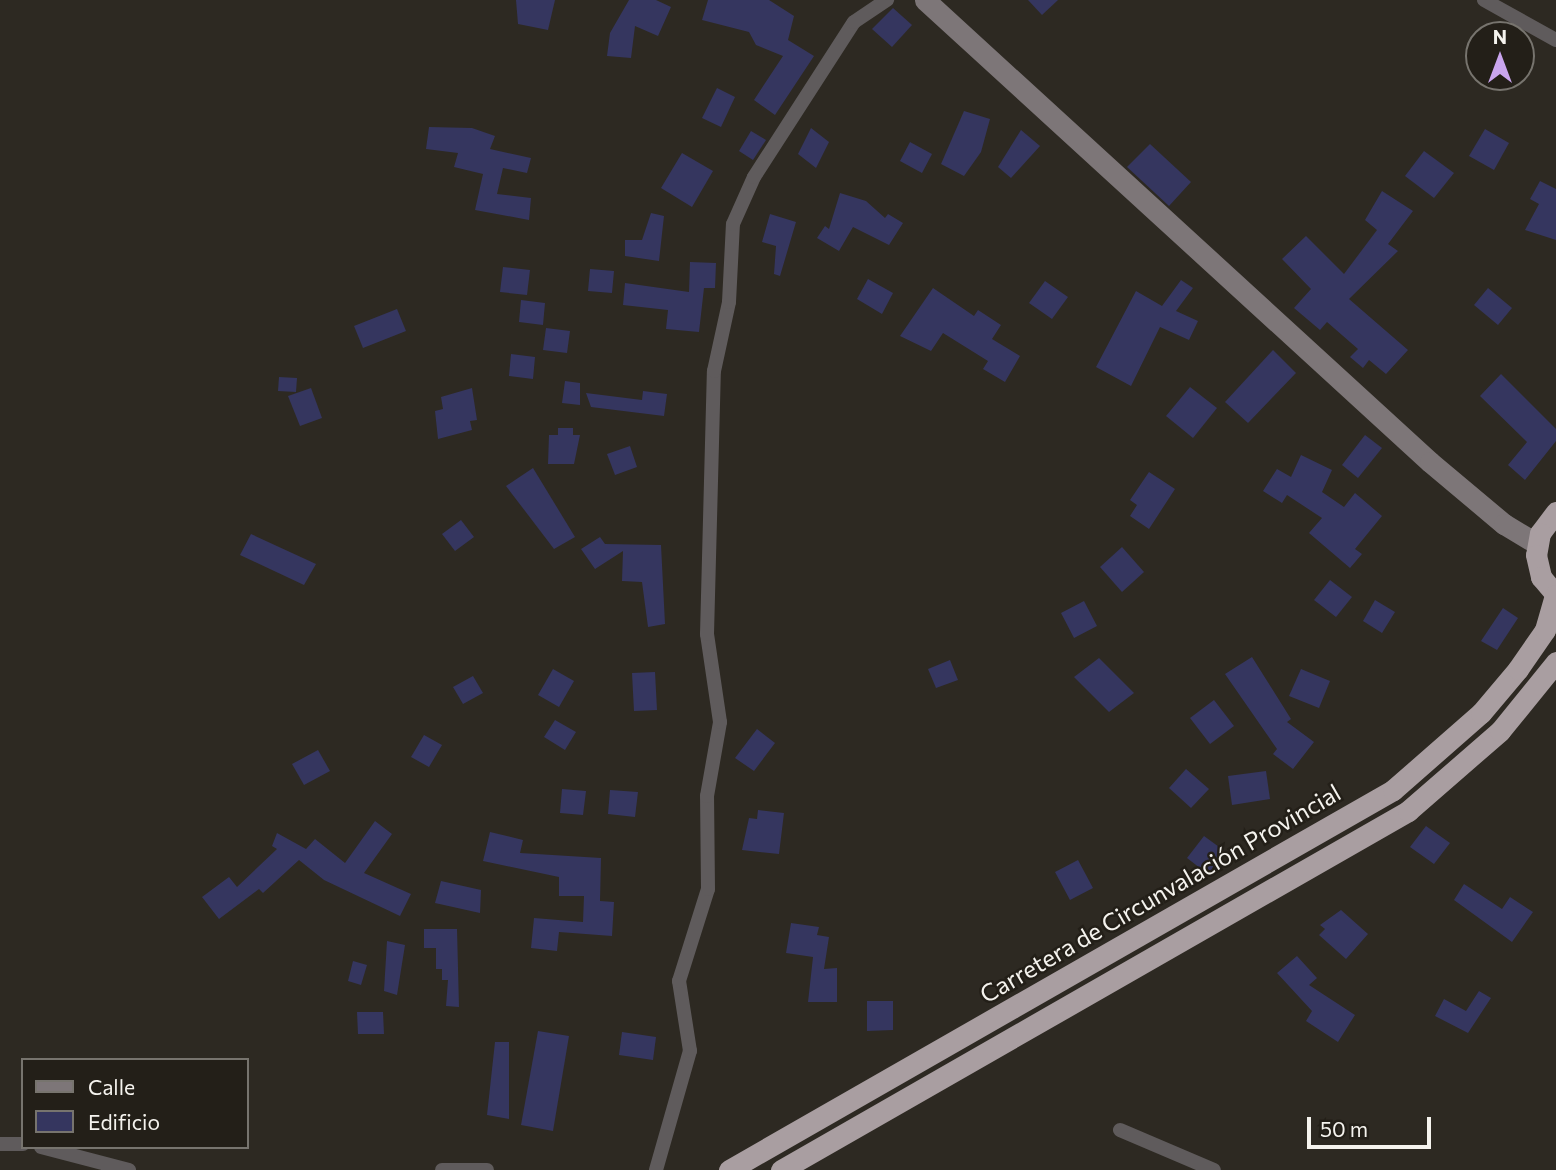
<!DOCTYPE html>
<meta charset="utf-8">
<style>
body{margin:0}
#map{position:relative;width:1556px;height:1170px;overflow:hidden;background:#2d2922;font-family:Commissioner,sans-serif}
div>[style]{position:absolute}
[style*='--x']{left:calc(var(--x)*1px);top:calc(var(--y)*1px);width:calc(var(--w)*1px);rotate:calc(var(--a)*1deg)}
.building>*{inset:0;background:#35365f}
.street>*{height:14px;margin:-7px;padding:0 7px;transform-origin:7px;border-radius:7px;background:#5f5b5c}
.secondary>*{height:21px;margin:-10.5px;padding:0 10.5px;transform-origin:10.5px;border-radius:10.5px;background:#7d7678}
.highway>*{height:21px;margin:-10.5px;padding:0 10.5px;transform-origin:10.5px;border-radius:10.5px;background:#a99ea1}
span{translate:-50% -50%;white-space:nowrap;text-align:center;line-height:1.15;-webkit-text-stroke:5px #231f18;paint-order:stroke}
.street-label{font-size:24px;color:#f5f3ee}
.legend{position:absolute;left:21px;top:1058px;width:228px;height:91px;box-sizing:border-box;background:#231f18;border:2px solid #77746e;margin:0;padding:9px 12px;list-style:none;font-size:21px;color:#f5f3ee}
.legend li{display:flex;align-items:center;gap:14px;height:35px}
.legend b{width:35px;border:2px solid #77746e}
.north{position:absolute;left:1465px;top:21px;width:70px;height:70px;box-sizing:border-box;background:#231f18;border:2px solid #77746e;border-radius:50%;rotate:0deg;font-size:19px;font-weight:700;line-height:28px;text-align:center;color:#f5f3ee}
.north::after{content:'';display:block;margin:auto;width:24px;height:32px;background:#c9a5ee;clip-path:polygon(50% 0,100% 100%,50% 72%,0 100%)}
.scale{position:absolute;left:1307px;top:1117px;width:124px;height:32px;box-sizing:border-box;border:4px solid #f5f3ee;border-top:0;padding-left:9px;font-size:21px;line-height:24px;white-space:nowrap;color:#f5f3ee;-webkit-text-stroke:5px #231f18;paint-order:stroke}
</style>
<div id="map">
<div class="building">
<div style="clip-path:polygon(516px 0,555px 0,548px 30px,518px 24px)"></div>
<div style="clip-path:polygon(629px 0,656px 0,671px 7px,658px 36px,635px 26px,631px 58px,607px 56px,610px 33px)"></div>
<div style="clip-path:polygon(708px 0,769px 0,794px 16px,788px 40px,814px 56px,775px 115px,754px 100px,783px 56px,756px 45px,749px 32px,702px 20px)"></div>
<div style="clip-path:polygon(1028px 0,1058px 0,1042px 15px)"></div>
<div style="clip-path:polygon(893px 8px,912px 25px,892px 47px,872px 29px)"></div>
<div style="clip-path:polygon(717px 88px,735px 97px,721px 127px,702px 118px)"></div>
<div style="clip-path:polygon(964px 111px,990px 119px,981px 152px,964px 176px,941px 164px)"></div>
<div style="clip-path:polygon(429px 127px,472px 128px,495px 136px,490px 149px,531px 158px,527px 173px,503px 168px,497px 194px,531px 198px,529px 220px,475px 210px,483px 174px,454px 167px,458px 153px,426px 149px)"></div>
<div style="clip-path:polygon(811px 128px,829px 142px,816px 168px,798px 154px)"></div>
<div style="clip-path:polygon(1485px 129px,1509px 143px,1494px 170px,1469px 156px)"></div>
<div style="clip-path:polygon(1021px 130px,1040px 146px,1011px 178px,998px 167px)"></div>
<div style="clip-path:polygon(751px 131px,766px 140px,753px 160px,739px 151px)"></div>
<div style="clip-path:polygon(910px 142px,932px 154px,922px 173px,900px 161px)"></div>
<div style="clip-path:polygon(1150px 144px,1191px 182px,1169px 206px,1127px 167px)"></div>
<div style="clip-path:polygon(1424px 151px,1454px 173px,1434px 198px,1405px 176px)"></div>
<div style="clip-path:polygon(682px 153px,713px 171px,692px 207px,661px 188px)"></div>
<div style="clip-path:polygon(1540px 181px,1556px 189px,1556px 240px,1525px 230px,1539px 204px,1530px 199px)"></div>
<div style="clip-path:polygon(1382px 191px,1413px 211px,1388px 244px,1398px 251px,1349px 299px,1408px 350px,1386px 374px,1369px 360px,1363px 368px,1350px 357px,1358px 349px,1327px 322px,1320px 330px,1294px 308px,1311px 289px,1282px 259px,1306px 236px,1344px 274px,1377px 230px,1365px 220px)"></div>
<div style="clip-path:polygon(840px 193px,866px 201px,885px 218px,888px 214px,903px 223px,889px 245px,853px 227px,839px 251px,817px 238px,825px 226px,829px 229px)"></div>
<div style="clip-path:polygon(651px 213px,664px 216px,659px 261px,625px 256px,625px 240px,642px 240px)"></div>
<div style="clip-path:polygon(770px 214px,796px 222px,780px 276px,774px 274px,776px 246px,762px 242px)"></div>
<div style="clip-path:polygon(690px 262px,716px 263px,715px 288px,704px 288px,699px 332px,666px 329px,668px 310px,623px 305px,625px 283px,689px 292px)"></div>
<div style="clip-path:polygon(503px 267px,530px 270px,527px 295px,500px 292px)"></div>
<div style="clip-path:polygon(590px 269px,614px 271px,612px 293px,588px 291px)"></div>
<div style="clip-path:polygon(868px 279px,893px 293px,882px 314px,857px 299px)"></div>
<div style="clip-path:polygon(1181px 280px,1193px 288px,1176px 311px,1198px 321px,1189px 340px,1160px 327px,1131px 386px,1096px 367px,1136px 291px,1162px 306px)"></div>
<div style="clip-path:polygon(1045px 281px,1068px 297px,1052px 319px,1029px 303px)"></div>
<div style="clip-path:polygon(933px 288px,974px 316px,978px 310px,1001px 325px,992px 339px,1020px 356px,1005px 382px,983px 369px,988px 361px,943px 333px,931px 351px,900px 336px)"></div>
<div style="clip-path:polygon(1488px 288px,1512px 308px,1498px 325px,1474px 305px)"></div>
<div style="clip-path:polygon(521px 300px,545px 303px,543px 325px,519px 322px)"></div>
<div style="clip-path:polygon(397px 309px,406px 331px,363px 348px,354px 326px)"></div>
<div style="clip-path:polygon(546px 328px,570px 331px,567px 353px,543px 350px)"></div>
<div style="clip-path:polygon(1273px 350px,1296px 373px,1248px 423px,1225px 402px)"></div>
<div style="clip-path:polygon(511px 354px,535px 357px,533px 379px,509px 376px)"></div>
<div style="clip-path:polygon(1501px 374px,1556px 429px,1556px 441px,1525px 480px,1508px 465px,1527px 442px,1480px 396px)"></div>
<div style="clip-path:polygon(279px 377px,297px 378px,296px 392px,278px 391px)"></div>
<div style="clip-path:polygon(565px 381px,580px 383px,580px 405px,562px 403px)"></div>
<div style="clip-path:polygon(1190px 387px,1217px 408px,1193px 438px,1166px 416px)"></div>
<div style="clip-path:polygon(311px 388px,322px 418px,300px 426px,288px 396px)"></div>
<div style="clip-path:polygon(472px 388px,477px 420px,470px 421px,472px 430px,438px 439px,435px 411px,443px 409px,441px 397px)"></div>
<div style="clip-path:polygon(643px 391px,667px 394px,664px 416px,591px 407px,586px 393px,642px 400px)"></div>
<div style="clip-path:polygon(558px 428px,573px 428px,573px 435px,580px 435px,574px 464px,548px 464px,549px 435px,558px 435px)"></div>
<div style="clip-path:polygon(1365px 435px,1382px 448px,1358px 478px,1342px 465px)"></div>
<div style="clip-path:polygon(630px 446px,637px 467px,615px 475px,607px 454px)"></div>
<div style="clip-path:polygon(1301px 455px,1332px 470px,1322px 492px,1344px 507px,1355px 493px,1382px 516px,1355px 549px,1362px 554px,1350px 568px,1309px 533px,1322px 518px,1287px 495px,1282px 503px,1263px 491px,1277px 469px,1291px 477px)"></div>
<div style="clip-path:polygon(533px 468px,575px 537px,554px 549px,506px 486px)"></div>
<div style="clip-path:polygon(1149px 472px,1175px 489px,1149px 529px,1130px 516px,1137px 505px,1130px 500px)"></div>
<div style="clip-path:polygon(461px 520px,474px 537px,455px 551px,442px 534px)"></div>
<div style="clip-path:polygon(251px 534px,316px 564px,304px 585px,240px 555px)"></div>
<div style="clip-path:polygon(600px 537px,605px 544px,661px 545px,665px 624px,648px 627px,642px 582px,622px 581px,623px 551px,595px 569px,581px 549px)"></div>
<div style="clip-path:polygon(1122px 547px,1144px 572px,1122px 592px,1100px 567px)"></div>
<div style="clip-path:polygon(1330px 580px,1352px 597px,1336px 617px,1314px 600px)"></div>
<div style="clip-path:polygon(1375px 600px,1395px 612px,1382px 633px,1363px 621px)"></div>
<div style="clip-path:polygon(1084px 601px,1097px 626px,1074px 638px,1061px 613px)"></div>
<div style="clip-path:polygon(1503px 608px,1518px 618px,1497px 650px,1481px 641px)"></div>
<div style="clip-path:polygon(1252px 657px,1291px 719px,1287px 722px,1314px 742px,1293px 769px,1273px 754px,1277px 749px,1225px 674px)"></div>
<div style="clip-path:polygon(1099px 658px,1134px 693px,1109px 712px,1074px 677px)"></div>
<div style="clip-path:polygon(950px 660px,958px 680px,936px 688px,928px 669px)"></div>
<div style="clip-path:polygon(553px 669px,574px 681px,559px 707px,538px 695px)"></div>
<div style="clip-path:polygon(1301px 669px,1330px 681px,1319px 708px,1289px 696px)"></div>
<div style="clip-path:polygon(655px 672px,657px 710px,634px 711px,632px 673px)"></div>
<div style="clip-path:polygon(473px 676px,483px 693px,463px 704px,453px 687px)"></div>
<div style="clip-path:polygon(1214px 700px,1234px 726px,1210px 744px,1190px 718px)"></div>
<div style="clip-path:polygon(555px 720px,576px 732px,565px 750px,544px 737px)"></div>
<div style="clip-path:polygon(757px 729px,775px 743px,754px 771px,735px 758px)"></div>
<div style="clip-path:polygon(424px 735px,442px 745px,429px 767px,411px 757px)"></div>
<div style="clip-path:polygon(318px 750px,330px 771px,304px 785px,292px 764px)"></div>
<div style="clip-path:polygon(1186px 769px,1209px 789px,1191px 808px,1169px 788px)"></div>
<div style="clip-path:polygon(1266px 771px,1270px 799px,1232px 805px,1228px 776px)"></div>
<div style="clip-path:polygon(562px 789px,586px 791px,583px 815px,560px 813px)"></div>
<div style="clip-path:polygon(610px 790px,638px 792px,635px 817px,608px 814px)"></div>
<div style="clip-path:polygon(758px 810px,784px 813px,779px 854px,742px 850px,749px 818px,757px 819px)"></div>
<div style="clip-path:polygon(375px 821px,392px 834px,364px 873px,411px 894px,400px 916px,324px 880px,299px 860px,263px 893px,259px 889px,219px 919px,202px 897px,229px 877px,237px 887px,277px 849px,272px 846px,277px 833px,306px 849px,315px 839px,345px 863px)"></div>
<div style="clip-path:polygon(1426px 826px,1450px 843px,1434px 864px,1410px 847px)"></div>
<div style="clip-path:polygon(490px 832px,523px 840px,520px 853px,601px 858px,600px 901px,614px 902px,612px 936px,559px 932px,557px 951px,531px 948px,534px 918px,583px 922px,584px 896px,559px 896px,559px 877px,483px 861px)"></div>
<div style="clip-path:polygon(1204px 836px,1226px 852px,1209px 875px,1187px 858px)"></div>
<div style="clip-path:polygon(1078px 860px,1093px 888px,1070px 900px,1055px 872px)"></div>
<div style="clip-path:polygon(441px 881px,481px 890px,480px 913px,435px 903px)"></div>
<div style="clip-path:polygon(1464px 884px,1502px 909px,1510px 897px,1533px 912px,1512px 942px,1454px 900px)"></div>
<div style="clip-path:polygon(1341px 910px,1368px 934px,1346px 959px,1319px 935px,1325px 929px,1320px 925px)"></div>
<div style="clip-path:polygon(791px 923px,819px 927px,817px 935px,829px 937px,824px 969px,837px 968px,837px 1002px,808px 1002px,813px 957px,786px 953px)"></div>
<div style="clip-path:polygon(424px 929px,457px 929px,459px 1007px,446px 1006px,448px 980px,442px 980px,442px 969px,436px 969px,436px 948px,424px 948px)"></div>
<div style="clip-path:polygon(387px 941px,405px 945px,397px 995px,384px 991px)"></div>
<div style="clip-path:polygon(1297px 956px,1317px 978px,1309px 985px,1355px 1015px,1338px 1042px,1306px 1021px,1312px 1011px,1277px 973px)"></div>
<div style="clip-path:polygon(353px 961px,367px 965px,361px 985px,348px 981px)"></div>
<div style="clip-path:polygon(1479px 991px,1491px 998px,1468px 1033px,1435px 1016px,1444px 999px,1466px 1011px)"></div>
<div style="clip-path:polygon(867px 1001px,893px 1001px,893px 1030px,867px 1031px)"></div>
<div style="clip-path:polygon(357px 1012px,383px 1012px,384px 1034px,358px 1034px)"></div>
<div style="clip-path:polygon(538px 1031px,569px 1036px,553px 1131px,521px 1125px)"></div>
<div style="clip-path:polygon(622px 1032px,656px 1037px,653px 1060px,619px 1055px)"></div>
<div style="clip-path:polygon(495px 1042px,509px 1042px,509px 1119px,487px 1115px)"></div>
</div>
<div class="street">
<div style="--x:1484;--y:0;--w:82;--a:29.1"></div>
<div style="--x:1120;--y:1130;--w:102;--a:23.1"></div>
<div style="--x:0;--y:1144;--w:23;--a:0"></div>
<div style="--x:41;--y:1147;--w:91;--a:14.6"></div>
<div style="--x:442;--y:1170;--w:45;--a:0"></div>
<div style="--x:656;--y:1170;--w:124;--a:-74.1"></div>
<div style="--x:690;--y:1051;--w:71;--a:-98.9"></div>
<div style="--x:679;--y:981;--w:96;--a:-72.5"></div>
<div style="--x:708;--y:889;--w:93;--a:-90.6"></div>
<div style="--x:707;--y:796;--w:75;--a:-80"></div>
<div style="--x:720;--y:722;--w:89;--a:-98.4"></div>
<div style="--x:707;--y:634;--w:263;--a:-88.5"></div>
<div style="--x:714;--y:371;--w:71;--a:-77.7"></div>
<div style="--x:729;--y:302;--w:78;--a:-87.1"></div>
<div style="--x:733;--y:224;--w:51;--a:-65.9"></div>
<div style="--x:754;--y:177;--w:184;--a:-57.2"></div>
<div style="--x:854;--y:22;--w:40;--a:-34"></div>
</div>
<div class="secondary">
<div style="--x:925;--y:0;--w:684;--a:42.45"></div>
<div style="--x:1430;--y:462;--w:97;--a:40"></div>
<div style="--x:1504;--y:524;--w:39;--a:31"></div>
</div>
<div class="highway">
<div style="--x:1556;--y:512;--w:26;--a:127"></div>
<div style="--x:1540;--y:533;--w:22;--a:100"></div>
<div style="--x:1536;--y:555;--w:23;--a:77"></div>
<div style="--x:1541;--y:577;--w:23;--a:50"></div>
<div style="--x:729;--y:1170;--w:765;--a:-29.78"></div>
<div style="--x:1393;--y:790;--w:117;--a:-41.2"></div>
<div style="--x:1481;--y:713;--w:57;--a:-49.9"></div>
<div style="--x:1518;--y:669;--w:47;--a:-55.3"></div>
<div style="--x:1545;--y:630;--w:36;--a:-74"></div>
<div style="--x:781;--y:1170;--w:723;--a:-29.79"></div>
<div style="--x:1408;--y:811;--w:122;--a:-41"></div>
<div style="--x:1500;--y:731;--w:89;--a:-50.9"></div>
</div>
<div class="street-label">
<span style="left:1160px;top:893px;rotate:-30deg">Carretera de Circunvalación Provincial</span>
</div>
<ul class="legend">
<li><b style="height:9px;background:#7d7678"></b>Calle</li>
<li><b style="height:19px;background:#35365f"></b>Edificio</li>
</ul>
<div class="north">N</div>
<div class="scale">50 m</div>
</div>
